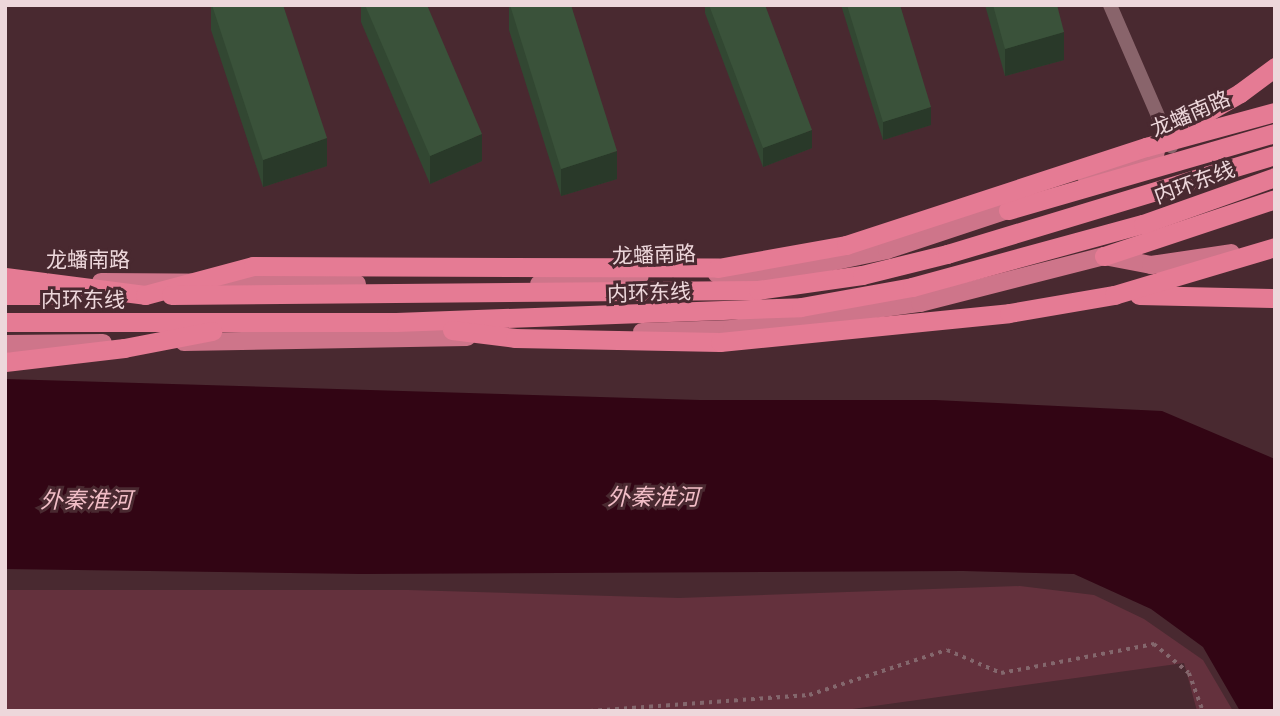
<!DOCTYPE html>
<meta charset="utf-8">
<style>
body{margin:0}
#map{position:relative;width:1280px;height:716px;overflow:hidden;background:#492930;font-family:"Golos Text","Noto Sans SC",sans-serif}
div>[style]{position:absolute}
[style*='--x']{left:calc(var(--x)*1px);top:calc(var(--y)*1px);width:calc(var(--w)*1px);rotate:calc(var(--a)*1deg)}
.green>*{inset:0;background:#64313d}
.water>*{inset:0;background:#320514}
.path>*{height:3.5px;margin-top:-1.75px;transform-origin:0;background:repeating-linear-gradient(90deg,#84676d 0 3.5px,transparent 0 8.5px)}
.minor>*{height:14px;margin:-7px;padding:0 7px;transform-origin:7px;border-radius:7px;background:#89646b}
.primary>*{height:18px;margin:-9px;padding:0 9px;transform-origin:9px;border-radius:9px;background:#ce758a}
.trunk>*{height:19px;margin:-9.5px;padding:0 9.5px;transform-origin:9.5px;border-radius:9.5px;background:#e57b94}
.wall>*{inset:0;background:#324732}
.shaded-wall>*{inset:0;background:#293929}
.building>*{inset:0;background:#3a523a}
span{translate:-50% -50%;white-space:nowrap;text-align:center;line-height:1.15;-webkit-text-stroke:6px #492930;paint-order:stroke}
.street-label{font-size:21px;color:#edd7db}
.water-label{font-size:23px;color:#f1bdc6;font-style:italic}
.frame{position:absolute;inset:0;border:7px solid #edd7db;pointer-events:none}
</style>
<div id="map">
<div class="green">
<div style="clip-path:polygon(1020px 586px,1094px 595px,1144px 619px,1203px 660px,1233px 711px,1197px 711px,1184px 663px,838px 711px,5px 711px,5px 590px,408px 590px,679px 598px)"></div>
</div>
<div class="water">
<div style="clip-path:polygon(5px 379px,700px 400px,935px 400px,1162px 411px,1275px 459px,1275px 711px,1240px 711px,1203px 647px,1151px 609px,1074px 574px,963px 571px,361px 574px,5px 569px)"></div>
</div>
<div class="path">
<div style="--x:590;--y:711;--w:220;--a:-4.2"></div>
<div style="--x:809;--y:695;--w:145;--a:-18.1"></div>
<div style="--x:947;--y:650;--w:59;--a:23.1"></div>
<div style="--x:1001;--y:673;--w:156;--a:-10.7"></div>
<div style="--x:1154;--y:644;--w:45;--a:39.6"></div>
<div style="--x:1189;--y:673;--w:40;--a:69.8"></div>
</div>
<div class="minor">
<div style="--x:1110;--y:5;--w:154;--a:66.6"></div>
</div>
<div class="primary">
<div style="--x:1087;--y:179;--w:74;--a:-21.4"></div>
<div style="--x:717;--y:274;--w:62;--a:-0.9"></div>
<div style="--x:779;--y:273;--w:110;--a:-12"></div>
<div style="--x:887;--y:250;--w:139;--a:-18.4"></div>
<div style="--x:101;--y:282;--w:256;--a:0.4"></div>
<div style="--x:539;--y:284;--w:101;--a:-4.5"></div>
<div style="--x:642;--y:332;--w:90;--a:-1.9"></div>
<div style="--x:732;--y:329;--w:190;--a:-7.9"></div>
<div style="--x:920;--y:303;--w:190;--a:-14.3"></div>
<div style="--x:1104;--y:256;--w:48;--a:10.8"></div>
<div style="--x:1151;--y:265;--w:81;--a:-8.5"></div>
<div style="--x:184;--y:342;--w:283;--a:-1"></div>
<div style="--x:5;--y:344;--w:98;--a:-0.6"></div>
</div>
<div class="trunk">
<div style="--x:1176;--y:130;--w:74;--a:-30"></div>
<div style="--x:1240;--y:93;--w:44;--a:-36.6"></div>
<div style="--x:1008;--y:210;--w:278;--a:-16.1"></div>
<div style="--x:1104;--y:256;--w:180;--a:-18.4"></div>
<div style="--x:5;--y:277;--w:141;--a:7.3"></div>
<div style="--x:145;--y:295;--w:112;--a:-15"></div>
<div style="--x:253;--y:266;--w:465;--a:0.2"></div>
<div style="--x:718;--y:268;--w:130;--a:-10.2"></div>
<div style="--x:846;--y:245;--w:316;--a:-18.1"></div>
<div style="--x:1146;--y:147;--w:134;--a:-15.2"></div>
<div style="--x:5;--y:295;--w:66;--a:0"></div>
<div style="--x:171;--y:295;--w:587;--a:-0.49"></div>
<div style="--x:758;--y:290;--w:105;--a:-8.2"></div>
<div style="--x:862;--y:275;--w:88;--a:-13.9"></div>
<div style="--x:947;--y:254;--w:343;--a:-16.8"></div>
<div style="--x:1139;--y:295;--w:136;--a:1.3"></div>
<div style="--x:5;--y:322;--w:391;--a:0"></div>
<div style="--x:396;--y:322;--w:405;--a:-2.1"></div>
<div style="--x:801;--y:307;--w:113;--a:-10.2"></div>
<div style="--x:912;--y:287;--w:239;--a:-15.3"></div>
<div style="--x:1143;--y:224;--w:140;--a:-19.6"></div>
<div style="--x:452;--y:330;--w:64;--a:7.2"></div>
<div style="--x:515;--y:338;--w:205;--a:1.1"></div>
<div style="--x:720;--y:342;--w:290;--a:-5.7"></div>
<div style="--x:1009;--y:313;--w:107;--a:-9.7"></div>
<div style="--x:1114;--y:295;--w:168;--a:-16.6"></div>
<div style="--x:5;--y:362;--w:120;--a:-6.7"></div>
<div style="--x:124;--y:348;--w:90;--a:-10.9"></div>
</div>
<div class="wall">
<div style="clip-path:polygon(211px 5px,283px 5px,327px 166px,263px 187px,211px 30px)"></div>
<div style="clip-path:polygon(361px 5px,427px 5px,482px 161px,430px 184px,361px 22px)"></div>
<div style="clip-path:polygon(509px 5px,571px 5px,617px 179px,561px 196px,509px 30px)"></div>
<div style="clip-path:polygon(705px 5px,765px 5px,812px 148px,763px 167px,705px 13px)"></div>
<div style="clip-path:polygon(841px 5px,900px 5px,931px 125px,883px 140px)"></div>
<div style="clip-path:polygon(985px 5px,1057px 5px,1064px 60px,1005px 76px)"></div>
</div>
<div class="shaded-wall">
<div style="clip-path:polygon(1064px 32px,1064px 60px,1005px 76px,1005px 49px)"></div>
<div style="clip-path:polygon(931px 107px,931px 125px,883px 140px,883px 122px)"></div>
<div style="clip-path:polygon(812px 130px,812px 148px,763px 167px,763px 148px)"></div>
<div style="clip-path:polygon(482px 134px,482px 161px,430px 184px,430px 156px)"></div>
<div style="clip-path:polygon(327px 138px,327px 166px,263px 187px,263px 160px)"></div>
<div style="clip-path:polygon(617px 151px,617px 179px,561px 196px,561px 169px)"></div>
</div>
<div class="building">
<div style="clip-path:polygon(212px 5px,283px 5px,327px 138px,263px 160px)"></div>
<div style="clip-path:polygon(365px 5px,427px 5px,482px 134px,430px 156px)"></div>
<div style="clip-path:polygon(510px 5px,571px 5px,617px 151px,561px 169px)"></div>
<div style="clip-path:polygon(709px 5px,765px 5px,812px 130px,763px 148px)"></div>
<div style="clip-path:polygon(847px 5px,900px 5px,931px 107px,883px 122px)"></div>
<div style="clip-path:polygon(993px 5px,1057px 5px,1064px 32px,1005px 49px)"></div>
</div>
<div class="street-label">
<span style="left:1190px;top:113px;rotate:-23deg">龙蟠南路</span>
<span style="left:1194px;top:182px;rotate:-20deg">内环东线</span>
<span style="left:654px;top:254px;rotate:-2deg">龙蟠南路</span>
<span style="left:88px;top:259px">龙蟠南路</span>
<span style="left:649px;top:292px;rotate:-2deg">内环东线</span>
<span style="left:83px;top:299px">内环东线</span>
</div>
<div class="water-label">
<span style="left:653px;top:496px">外秦淮河</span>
<span style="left:86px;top:499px">外秦淮河</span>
</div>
<div class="frame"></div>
</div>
